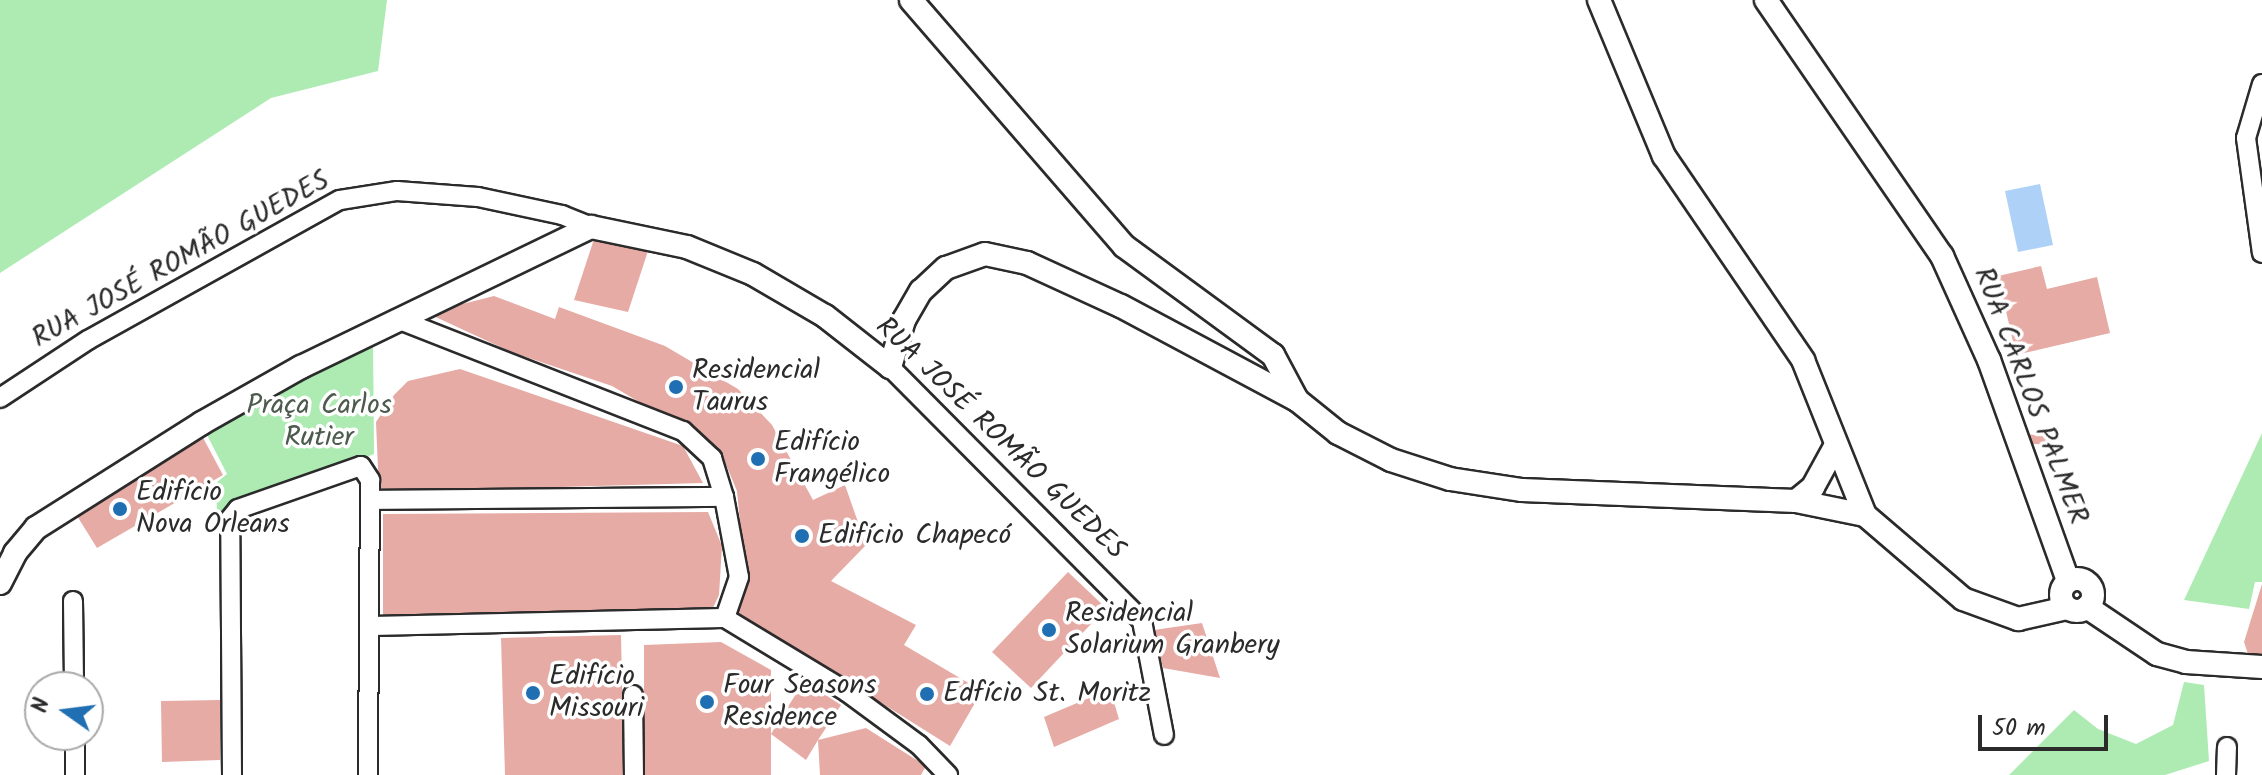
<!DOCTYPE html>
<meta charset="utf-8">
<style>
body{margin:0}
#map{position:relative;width:2262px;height:775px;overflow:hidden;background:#fff;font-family:Kalam,sans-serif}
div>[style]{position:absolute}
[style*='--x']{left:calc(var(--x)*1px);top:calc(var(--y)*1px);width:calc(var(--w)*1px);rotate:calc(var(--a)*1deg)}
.green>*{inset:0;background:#adebb2}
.water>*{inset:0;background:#aed2f7}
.building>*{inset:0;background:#e6aba5}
.roads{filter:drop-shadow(2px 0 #2b2b2b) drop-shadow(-2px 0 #2b2b2b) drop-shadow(0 2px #2b2b2b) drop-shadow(0 -2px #2b2b2b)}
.minor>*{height:18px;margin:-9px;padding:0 9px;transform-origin:9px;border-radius:9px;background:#fff}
.tertiary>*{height:22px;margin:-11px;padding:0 11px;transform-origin:11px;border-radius:11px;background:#fff}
.tertiary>.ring{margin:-11px;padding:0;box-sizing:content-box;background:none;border:22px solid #fff;border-radius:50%}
.dots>*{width:22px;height:22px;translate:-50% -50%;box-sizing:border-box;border:4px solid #fff;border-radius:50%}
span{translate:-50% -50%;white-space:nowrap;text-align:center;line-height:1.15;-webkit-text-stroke:7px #fff;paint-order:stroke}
.street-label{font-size:28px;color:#2b2b2b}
.poi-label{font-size:28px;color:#2b2b2b}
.left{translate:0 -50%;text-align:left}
.park-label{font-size:28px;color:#4c5b4d}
.north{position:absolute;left:24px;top:671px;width:80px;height:80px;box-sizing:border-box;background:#fff;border:2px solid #aaa;border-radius:50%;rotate:284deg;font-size:22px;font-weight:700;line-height:32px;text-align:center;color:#2b2b2b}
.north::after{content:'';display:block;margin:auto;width:28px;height:36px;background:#1f6fb2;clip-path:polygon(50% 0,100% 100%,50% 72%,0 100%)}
.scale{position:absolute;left:1978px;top:715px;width:130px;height:36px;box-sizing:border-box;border:4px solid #2b2b2b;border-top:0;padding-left:10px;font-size:24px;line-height:28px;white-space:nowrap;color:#2b2b2b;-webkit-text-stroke:6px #fff;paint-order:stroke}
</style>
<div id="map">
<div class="green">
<div style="clip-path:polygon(0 0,387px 0,378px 71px,271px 98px,0 273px)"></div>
<div style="clip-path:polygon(373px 335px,374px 454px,217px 514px,216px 483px,227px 474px,204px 429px)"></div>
<div style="clip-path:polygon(2262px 433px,2262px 582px,2255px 582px,2249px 609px,2184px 600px)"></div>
<div style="clip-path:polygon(2184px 682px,2204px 685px,2209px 761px,2165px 775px,2009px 775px,2074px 710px,2098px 729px,2136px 744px,2173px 725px)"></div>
</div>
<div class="water">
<div style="clip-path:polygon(2040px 184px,2053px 245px,2018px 252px,2005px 191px)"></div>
</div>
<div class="building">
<div style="clip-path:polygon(596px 233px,648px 251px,628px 312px,574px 300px)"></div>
<div style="clip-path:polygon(2041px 266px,2047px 289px,2097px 277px,2110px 333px,2016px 355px,1998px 276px)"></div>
<div style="clip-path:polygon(494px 296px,555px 319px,559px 307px,665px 346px,738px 389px,772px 425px,813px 500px,845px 485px,866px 545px,831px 581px,916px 625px,904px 645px,982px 691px,950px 746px,805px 655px,737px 620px,745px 575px,737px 491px,722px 455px,706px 441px,612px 386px,511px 352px,427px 313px)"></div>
<div style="clip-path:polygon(460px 369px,683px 446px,703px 483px,379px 492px,376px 422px,394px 395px,408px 381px)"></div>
<div style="clip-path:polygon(201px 434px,223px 475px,97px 548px,74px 511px)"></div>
<div style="clip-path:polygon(2024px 434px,2049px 436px,2048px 445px,2023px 443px)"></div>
<div style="clip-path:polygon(708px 512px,722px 546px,719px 595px,712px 610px,383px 620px,383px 514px)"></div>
<div style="clip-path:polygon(1068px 572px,1106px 608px,1031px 688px,992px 652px)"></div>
<div style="clip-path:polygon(2262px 584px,2262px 655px,2248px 654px,2244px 642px)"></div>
<div style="clip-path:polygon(1202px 623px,1220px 678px,1163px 668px,1154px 630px)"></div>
<div style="clip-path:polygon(621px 635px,624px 775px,505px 775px,501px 638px)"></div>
<div style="clip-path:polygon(721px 642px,771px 670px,771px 734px,804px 681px,841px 705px,818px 740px,866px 728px,926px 766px,921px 775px,820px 775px,818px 740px,806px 760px,771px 734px,771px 775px,644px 775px,644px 645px)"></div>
<div style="clip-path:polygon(1110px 689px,1119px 719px,1054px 747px,1044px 717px)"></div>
<div style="clip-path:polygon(220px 700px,220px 760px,162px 762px,161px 701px)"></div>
</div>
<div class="roads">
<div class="minor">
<div style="--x:2262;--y:84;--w:56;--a:106.5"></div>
<div style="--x:2246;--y:138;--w:116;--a:82.1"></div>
<div style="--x:397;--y:319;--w:307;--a:21.4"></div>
<div style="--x:683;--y:431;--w:40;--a:43"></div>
<div style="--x:712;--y:458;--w:41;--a:72.9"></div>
<div style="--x:724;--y:497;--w:81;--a:79.4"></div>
<div style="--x:739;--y:577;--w:43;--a:108.9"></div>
<div style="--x:890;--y:367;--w:358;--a:45.2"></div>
<div style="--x:1142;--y:621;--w:116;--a:79.1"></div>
<div style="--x:0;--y:398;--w:105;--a:-33.4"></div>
<div style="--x:88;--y:340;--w:288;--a:-29.1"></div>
<div style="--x:340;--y:200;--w:58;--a:-9"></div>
<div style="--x:397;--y:191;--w:81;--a:4.2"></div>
<div style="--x:478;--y:197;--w:86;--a:12.1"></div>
<div style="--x:562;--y:215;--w:31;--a:22"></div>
<div style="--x:370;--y:500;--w:354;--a:-0.5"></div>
<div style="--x:73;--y:601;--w:86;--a:89.3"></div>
<div style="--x:370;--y:626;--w:355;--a:-1.3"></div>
<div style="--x:725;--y:618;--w:143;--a:31.2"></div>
<div style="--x:847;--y:692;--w:89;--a:36.4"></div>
<div style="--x:919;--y:745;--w:42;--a:46"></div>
<div style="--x:633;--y:695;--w:80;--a:89.3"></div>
<div style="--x:75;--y:735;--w:40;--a:90"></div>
<div style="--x:232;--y:775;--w:256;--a:-90.4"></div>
<div style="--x:230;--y:519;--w:13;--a:-51"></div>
<div style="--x:238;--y:509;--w:130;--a:-19.3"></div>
<div style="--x:361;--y:466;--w:17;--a:57"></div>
<div style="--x:370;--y:480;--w:295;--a:90.4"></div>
<div style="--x:2226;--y:775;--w:28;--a:-88"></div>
</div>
<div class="tertiary">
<div style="--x:911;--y:0;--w:325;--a:49.1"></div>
<div style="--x:1124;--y:246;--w:185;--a:36.2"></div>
<div style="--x:1273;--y:355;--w:51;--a:61.9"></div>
<div style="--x:1599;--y:0;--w:169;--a:67.4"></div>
<div style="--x:1664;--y:156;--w:247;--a:55.7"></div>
<div style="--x:1803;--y:360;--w:167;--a:68.2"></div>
<div style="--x:1865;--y:515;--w:129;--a:40.6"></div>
<div style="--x:1963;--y:599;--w:59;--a:20"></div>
<div style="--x:2018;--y:619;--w:50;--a:-12.7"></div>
<div style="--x:1766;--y:0;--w:311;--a:55.5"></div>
<div style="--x:1942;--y:256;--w:114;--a:65.7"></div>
<div style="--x:1989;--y:360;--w:235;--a:70.3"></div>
<div style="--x:1796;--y:501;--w:22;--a:-39"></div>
<div style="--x:1813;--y:487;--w:48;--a:-61.3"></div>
<div class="ring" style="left:2061px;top:579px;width:10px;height:10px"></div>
<div style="--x:0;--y:583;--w:34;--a:-63"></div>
<div style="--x:15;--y:553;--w:33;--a:-50"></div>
<div style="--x:36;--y:528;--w:196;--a:-32.3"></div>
<div style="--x:202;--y:423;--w:114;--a:-29.5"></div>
<div style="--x:301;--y:367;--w:322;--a:-25.8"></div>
<div style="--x:591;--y:227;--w:98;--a:11.8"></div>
<div style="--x:687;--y:247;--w:71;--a:22.2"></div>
<div style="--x:753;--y:274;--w:83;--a:30.3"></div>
<div style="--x:825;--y:316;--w:83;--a:38.1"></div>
<div style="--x:890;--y:367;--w:49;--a:-73.4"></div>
<div style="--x:904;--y:320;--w:34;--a:-60"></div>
<div style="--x:921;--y:291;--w:34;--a:-43"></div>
<div style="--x:946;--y:268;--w:41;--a:-19.7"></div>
<div style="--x:985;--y:254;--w:43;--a:12.1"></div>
<div style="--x:1027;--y:263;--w:103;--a:24.6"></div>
<div style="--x:1121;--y:306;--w:200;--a:28.1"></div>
<div style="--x:1297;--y:400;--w:53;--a:38.8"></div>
<div style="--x:1338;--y:433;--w:59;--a:27"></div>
<div style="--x:1391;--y:460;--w:62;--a:17.9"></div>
<div style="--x:1450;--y:479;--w:73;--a:8.7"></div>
<div style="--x:1522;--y:490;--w:274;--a:2.3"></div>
<div style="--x:1796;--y:501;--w:70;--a:11.5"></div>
<div style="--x:2087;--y:607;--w:84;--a:33.9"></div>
<div style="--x:2157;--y:654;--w:30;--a:15"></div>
<div style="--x:2186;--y:662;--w:76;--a:3.8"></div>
</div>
</div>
<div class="dots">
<div style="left:676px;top:387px;background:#1f6fb2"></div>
<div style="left:758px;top:459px;background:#1f6fb2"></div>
<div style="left:120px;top:509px;background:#1f6fb2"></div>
<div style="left:802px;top:536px;background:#1f6fb2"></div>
<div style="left:1049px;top:630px;background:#1f6fb2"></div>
<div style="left:533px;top:693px;background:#1f6fb2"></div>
<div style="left:927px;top:694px;background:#1f6fb2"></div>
<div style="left:707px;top:702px;background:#1f6fb2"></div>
</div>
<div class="street-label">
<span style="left:181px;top:260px;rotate:-29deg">RUA JOSÉ ROMÃO GUEDES</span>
<span style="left:2030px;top:396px;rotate:69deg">RUA CARLOS PALMER</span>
<span style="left:1000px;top:439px;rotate:44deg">RUA JOSÉ ROMÃO GUEDES</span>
</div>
<div class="poi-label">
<span class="left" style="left:692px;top:387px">Residencial<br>Taurus</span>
<span class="left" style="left:774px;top:459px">Edifício<br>Frangélico</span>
<span class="left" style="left:136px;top:509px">Edifício<br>Nova Orleans</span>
<span class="left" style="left:818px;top:536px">Edifício Chapecó</span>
<span class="left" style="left:1065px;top:630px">Residencial<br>Solarium Granbery</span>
<span class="left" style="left:549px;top:693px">Edifício<br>Missouri</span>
<span class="left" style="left:723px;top:702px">Four Seasons<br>Residence</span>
<span class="left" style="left:943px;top:694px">Edfício St. Moritz</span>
</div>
<div class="park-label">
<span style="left:319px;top:422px">Praça Carlos<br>Rutier</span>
</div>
<div class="north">N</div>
<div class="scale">50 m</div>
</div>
